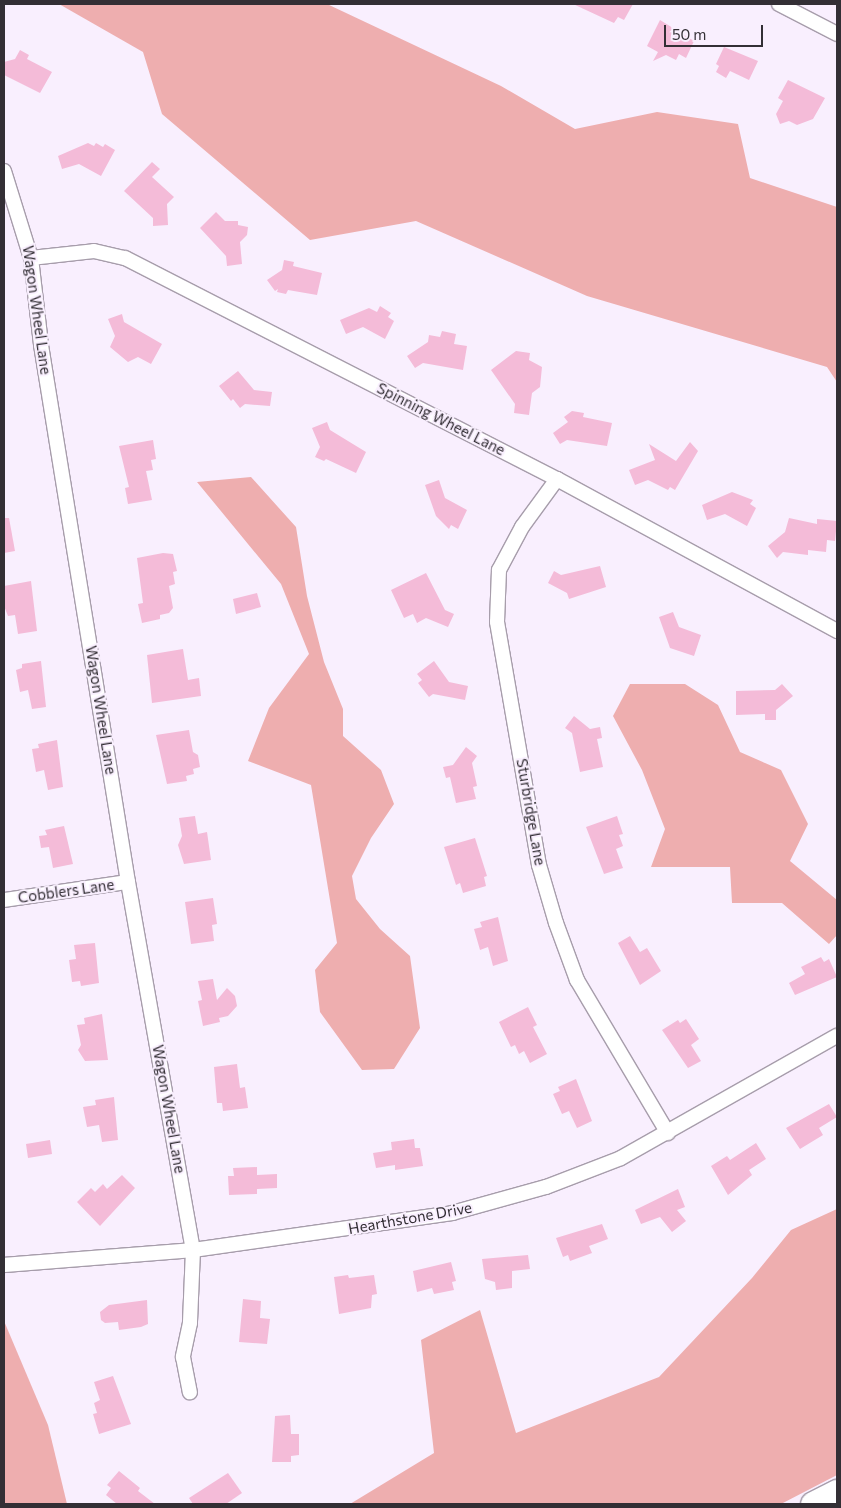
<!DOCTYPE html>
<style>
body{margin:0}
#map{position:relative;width:841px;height:1508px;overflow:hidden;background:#f9effe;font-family:Commissioner,sans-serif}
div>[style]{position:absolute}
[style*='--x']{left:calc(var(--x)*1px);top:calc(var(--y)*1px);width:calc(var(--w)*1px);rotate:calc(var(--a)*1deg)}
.forest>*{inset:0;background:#eeaeaf}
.building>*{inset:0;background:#f4bbd8}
.roads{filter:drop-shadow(1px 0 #a79dab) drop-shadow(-1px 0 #a79dab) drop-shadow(0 1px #a79dab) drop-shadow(0 -1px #a79dab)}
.minor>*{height:14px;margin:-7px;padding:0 7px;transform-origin:7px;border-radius:7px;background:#fff}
.motorway>*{height:25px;margin:-12.5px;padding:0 12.5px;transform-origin:12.5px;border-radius:12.5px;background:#fff}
span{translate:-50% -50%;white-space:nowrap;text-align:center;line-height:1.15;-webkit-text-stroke:4px #f9effe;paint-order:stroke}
.street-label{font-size:15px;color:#332f35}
.frame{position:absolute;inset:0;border:5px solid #332f35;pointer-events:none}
.scale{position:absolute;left:664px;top:25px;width:99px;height:22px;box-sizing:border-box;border:2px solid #332f35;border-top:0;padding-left:6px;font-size:15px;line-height:18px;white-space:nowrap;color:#332f35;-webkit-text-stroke:4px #f9effe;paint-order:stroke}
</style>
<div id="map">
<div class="forest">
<div style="clip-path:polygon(59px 4px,327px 4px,501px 86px,575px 129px,657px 112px,738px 124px,750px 178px,837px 207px,837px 382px,827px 367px,587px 296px,416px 221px,310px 240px,162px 114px,143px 52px)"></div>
<div style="clip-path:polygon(251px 477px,296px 527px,307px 596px,324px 662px,343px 709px,343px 736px,381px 770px,394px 804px,371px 838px,352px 876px,356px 899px,380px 929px,410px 956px,420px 1028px,394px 1069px,362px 1070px,320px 1012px,315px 970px,337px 943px,311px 785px,248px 761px,269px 708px,309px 654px,281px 584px,197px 482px)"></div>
<div style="clip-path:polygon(630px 684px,685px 684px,718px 705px,740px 752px,781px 770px,808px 824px,790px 861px,837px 900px,837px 935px,829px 944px,782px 903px,732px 903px,730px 867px,651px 867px,665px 829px,642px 770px,613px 716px)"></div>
<div style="clip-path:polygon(837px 1209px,837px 1475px,781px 1504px,350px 1504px,434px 1453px,421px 1340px,480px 1310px,516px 1433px,659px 1377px,752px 1278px,791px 1230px)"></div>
<div style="clip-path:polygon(4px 1321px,48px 1425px,67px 1504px,4px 1504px)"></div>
</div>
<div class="building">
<div style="clip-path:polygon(573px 4px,633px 4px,624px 20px,618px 17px,614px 23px)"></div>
<div style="clip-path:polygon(660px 20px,694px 41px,686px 58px,679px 54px,676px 60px,666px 55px,653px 61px,658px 52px,647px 46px)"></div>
<div style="clip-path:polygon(724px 47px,758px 61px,749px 80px,730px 71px,726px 78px,716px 72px,719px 66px,716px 64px)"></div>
<div style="clip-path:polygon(20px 50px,29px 55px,27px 59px,52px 72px,40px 93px,4px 75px,4px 62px,15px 59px)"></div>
<div style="clip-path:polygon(788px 80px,825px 98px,813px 119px,797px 125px,789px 121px,780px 124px,776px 114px,783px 101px,778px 98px)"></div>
<div style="clip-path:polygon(88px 143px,94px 146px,96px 143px,103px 147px,105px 144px,115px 150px,101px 176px,79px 164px,62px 169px,58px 156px)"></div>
<div style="clip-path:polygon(152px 162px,160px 169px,152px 177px,174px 197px,167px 204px,168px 225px,153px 226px,153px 218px,124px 191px)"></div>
<div style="clip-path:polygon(216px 212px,225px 221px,238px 221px,238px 225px,248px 227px,247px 235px,240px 242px,242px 264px,227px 266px,226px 256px,200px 228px)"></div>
<div style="clip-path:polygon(284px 260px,294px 262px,293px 266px,322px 273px,317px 295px,288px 290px,286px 294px,277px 292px,278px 289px,275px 291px,267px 280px,282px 270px)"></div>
<div style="clip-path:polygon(380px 306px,391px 313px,388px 317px,394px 321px,385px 339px,363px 327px,346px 334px,340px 320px,369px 308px,377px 312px)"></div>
<div style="clip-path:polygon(122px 314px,124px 322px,162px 344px,151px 364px,138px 357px,128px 362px,110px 347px,115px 336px,108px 319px)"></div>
<div style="clip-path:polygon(442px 331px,456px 334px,454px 344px,467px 346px,463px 370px,423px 363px,415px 368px,407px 356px,428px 342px,429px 335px,440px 337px)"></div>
<div style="clip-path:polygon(516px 351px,530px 353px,529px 360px,542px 367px,540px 387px,532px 393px,529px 415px,514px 413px,515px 404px,491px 370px)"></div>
<div style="clip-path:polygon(238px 371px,254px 390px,272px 392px,270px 406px,245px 404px,240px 408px,233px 399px,231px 401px,219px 386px)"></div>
<div style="clip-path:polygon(572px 411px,584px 413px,583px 417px,612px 423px,607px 446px,567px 440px,560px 444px,553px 433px,568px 422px,564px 417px)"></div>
<div style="clip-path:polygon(327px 422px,330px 430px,366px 452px,356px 473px,326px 459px,324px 461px,315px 457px,320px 447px,312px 428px)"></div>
<div style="clip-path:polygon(153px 440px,156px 459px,151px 460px,153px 470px,146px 471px,152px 500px,128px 504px,125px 488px,129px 487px,119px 446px)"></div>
<div style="clip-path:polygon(690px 442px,698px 451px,675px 490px,670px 487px,668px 490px,648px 480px,635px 485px,629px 470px,655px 460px,649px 444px,676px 461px)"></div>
<div style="clip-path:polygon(439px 480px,445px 498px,467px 510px,458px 529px,451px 525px,449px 529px,436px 516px,425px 485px)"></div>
<div style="clip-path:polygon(732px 492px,753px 500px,750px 504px,756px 508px,747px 526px,725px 514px,707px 520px,702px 505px)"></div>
<div style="clip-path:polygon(4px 518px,9px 518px,15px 551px,4px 553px)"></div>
<div style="clip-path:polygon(789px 518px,817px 524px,817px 519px,837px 521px,835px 541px,827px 540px,826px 552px,808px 550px,808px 555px,783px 552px,777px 558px,768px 546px,785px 532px)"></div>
<div style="clip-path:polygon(163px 553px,173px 554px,177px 571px,173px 572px,175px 584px,169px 586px,173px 608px,169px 613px,160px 615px,160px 619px,142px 623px,138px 604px,143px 603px,137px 558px)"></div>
<div style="clip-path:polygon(600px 566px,606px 587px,569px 599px,567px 593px,548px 583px,554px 571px,561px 575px)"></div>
<div style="clip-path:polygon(426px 573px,445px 610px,454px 614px,448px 627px,426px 618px,417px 623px,413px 614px,404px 618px,391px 590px)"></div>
<div style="clip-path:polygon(31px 581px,37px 631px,18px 634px,15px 615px,8px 616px,4px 606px,4px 586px)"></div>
<div style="clip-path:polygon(257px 593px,261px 607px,236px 614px,233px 599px)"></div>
<div style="clip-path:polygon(673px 612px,679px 627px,701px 635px,694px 656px,670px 648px,659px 617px)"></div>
<div style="clip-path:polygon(183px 649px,188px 680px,199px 678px,201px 696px,152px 703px,147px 655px)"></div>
<div style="clip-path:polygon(41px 661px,46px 707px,32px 709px,28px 690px,20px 692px,16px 670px,22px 668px,22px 664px)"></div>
<div style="clip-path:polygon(434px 661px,449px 682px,468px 686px,465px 700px,433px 694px,429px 697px,418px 683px,422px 680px,417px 674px)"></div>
<div style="clip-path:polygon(782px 684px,793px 696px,776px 710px,776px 720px,765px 720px,765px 714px,736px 715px,736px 691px,775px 690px)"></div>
<div style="clip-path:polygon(574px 716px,590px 729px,600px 727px,602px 738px,597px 739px,603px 767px,580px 772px,572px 733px,565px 728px)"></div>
<div style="clip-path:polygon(189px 730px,193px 752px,198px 755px,200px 767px,193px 769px,194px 774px,186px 776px,187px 781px,167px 784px,156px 735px)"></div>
<div style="clip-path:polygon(57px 740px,63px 787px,48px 790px,44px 770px,36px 772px,32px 749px,39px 748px,38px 744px)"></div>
<div style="clip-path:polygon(466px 747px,477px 756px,472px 763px,477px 786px,473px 787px,476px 799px,456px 803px,450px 777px,446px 778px,443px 767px,453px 765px)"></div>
<div style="clip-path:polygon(195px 816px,198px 834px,207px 832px,211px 860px,184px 864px,178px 845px,182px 836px,179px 818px)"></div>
<div style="clip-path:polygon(617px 816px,623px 834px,619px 835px,623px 846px,616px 849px,623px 868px,604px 874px,586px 827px)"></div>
<div style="clip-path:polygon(64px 826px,73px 864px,53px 868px,49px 847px,41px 848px,39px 836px,47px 835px,45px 830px)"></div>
<div style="clip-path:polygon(475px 838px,487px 876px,484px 877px,486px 886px,463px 893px,460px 883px,456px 885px,444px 847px)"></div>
<div style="clip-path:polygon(213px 898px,217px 924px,212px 925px,214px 941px,191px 944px,185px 902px)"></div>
<div style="clip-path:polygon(498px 917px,508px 961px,493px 966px,488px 947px,480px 950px,474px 929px,482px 927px,480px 922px)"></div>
<div style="clip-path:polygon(630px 936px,640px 952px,647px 948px,661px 971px,640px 985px,618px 943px)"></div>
<div style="clip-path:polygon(95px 943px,99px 983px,81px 986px,80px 981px,72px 982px,69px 960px,76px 959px,74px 945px)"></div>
<div style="clip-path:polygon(821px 957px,824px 962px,829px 959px,837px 977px,795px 995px,789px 983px,805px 974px,801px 967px)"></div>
<div style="clip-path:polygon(213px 979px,217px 1000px,227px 988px,235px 996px,237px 1006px,228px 1016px,219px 1018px,220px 1022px,203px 1026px,198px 1001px,202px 1000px,198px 981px)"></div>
<div style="clip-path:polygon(528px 1007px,537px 1025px,533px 1027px,547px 1054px,530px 1063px,524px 1051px,519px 1054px,515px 1045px,511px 1047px,499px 1022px)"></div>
<div style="clip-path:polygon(102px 1014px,108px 1060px,85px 1061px,78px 1050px,81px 1045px,77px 1025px,85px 1024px,84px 1018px)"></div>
<div style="clip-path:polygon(686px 1019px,699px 1039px,691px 1045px,701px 1061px,688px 1068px,662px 1030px,678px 1020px,680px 1023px)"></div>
<div style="clip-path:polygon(237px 1064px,240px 1088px,245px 1087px,248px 1108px,223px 1111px,222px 1103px,217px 1103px,214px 1067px)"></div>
<div style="clip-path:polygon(576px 1079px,592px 1121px,577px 1128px,569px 1111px,562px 1114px,553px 1094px,560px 1091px,558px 1087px)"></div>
<div style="clip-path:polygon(114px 1097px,118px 1140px,102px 1142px,99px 1125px,87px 1127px,83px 1107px,96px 1105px,95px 1100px)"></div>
<div style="clip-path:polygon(829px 1104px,837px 1117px,819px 1128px,823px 1135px,800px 1149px,786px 1128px)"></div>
<div style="clip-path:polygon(414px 1139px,415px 1148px,420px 1148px,423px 1166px,395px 1170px,395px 1165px,376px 1168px,373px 1153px,392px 1150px,391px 1142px)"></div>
<div style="clip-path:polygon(50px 1140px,52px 1154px,28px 1158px,26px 1144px)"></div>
<div style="clip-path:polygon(756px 1143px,766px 1159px,749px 1170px,752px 1175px,728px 1195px,711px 1166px,727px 1156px,730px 1160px)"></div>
<div style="clip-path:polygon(257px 1167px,257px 1175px,277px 1174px,277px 1188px,257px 1189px,257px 1194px,229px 1195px,228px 1176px,234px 1176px,233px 1168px)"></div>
<div style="clip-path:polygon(122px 1175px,135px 1188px,100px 1226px,77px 1202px,91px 1188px,95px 1192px,103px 1184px,107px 1189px)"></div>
<div style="clip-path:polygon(678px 1189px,685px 1207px,677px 1210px,686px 1221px,672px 1232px,660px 1217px,641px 1224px,635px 1210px)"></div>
<div style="clip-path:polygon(602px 1224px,608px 1239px,589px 1246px,592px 1253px,570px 1261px,568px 1255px,563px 1257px,556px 1238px)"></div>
<div style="clip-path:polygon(528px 1255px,530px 1269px,512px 1271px,512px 1288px,496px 1290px,495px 1282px,485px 1279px,482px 1259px)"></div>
<div style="clip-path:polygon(451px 1262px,456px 1281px,452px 1282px,454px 1290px,434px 1294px,432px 1288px,417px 1292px,413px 1271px)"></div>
<div style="clip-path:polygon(348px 1275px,349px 1278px,374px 1275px,377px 1294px,372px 1295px,371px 1308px,339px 1314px,334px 1277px)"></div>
<div style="clip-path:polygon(243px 1299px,261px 1301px,260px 1318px,270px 1319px,267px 1344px,239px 1342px)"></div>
<div style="clip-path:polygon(147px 1300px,148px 1324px,141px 1327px,119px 1330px,118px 1322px,105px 1323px,101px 1320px,100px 1312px,109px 1305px)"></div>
<div style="clip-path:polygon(113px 1376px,131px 1424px,99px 1434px,93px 1414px,97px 1413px,94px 1403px,100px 1400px,94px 1382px)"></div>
<div style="clip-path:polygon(290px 1415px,291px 1434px,299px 1434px,299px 1455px,291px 1456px,291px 1462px,272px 1462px,275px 1416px)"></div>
<div style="clip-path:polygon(119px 1471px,140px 1488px,138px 1491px,155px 1504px,117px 1504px,106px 1495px,111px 1488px,107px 1485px)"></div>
<div style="clip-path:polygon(228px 1473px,242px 1493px,226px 1504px,193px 1504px,189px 1498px)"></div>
</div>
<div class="roads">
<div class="minor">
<div style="--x:779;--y:4;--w:65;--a:27.3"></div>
<div style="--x:4;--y:171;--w:91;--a:72.8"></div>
<div style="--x:31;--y:258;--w:88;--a:83.4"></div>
<div style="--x:41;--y:345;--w:544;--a:80.8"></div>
<div style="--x:128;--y:882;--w:374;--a:80"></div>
<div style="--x:193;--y:1250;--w:73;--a:92.4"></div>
<div style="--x:190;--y:1323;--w:35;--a:102"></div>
<div style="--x:183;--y:1357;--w:36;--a:79"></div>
<div style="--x:31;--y:258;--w:63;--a:-6.3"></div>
<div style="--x:94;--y:251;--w:32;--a:13"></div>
<div style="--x:125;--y:258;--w:485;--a:27.1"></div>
<div style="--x:557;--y:479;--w:319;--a:28.5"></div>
<div style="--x:557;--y:479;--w:59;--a:126.1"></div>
<div style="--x:522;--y:527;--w:49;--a:118.1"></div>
<div style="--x:499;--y:570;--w:52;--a:92.2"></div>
<div style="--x:497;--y:622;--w:247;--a:80.2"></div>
<div style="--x:539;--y:865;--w:60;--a:73.7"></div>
<div style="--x:556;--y:923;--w:61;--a:69.8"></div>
<div style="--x:577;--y:980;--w:178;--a:59.3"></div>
<div style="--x:4;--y:900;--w:125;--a:-8.3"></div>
<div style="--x:4;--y:1265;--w:190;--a:-4.5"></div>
<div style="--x:193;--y:1250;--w:262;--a:-8.1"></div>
<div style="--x:452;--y:1213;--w:98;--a:-15.5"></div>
<div style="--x:546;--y:1187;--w:80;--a:-21.1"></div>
<div style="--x:621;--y:1158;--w:248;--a:-29.5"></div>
</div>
<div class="motorway">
<div style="--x:813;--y:1504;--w:27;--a:-27"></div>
</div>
</div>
<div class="street-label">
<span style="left:37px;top:310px;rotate:82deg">Wagon Wheel Lane</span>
<span style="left:441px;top:419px;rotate:27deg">Spinning Wheel Lane</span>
<span style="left:101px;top:710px;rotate:81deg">Wagon Wheel Lane</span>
<span style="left:531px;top:812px;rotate:80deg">Sturbridge Lane</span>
<span style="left:66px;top:891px;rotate:-8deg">Cobblers Lane</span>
<span style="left:169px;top:1109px;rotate:80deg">Wagon Wheel Lane</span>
<span style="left:410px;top:1218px;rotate:-10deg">Hearthstone Drive</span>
</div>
<div class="frame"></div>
<div class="scale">50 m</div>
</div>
